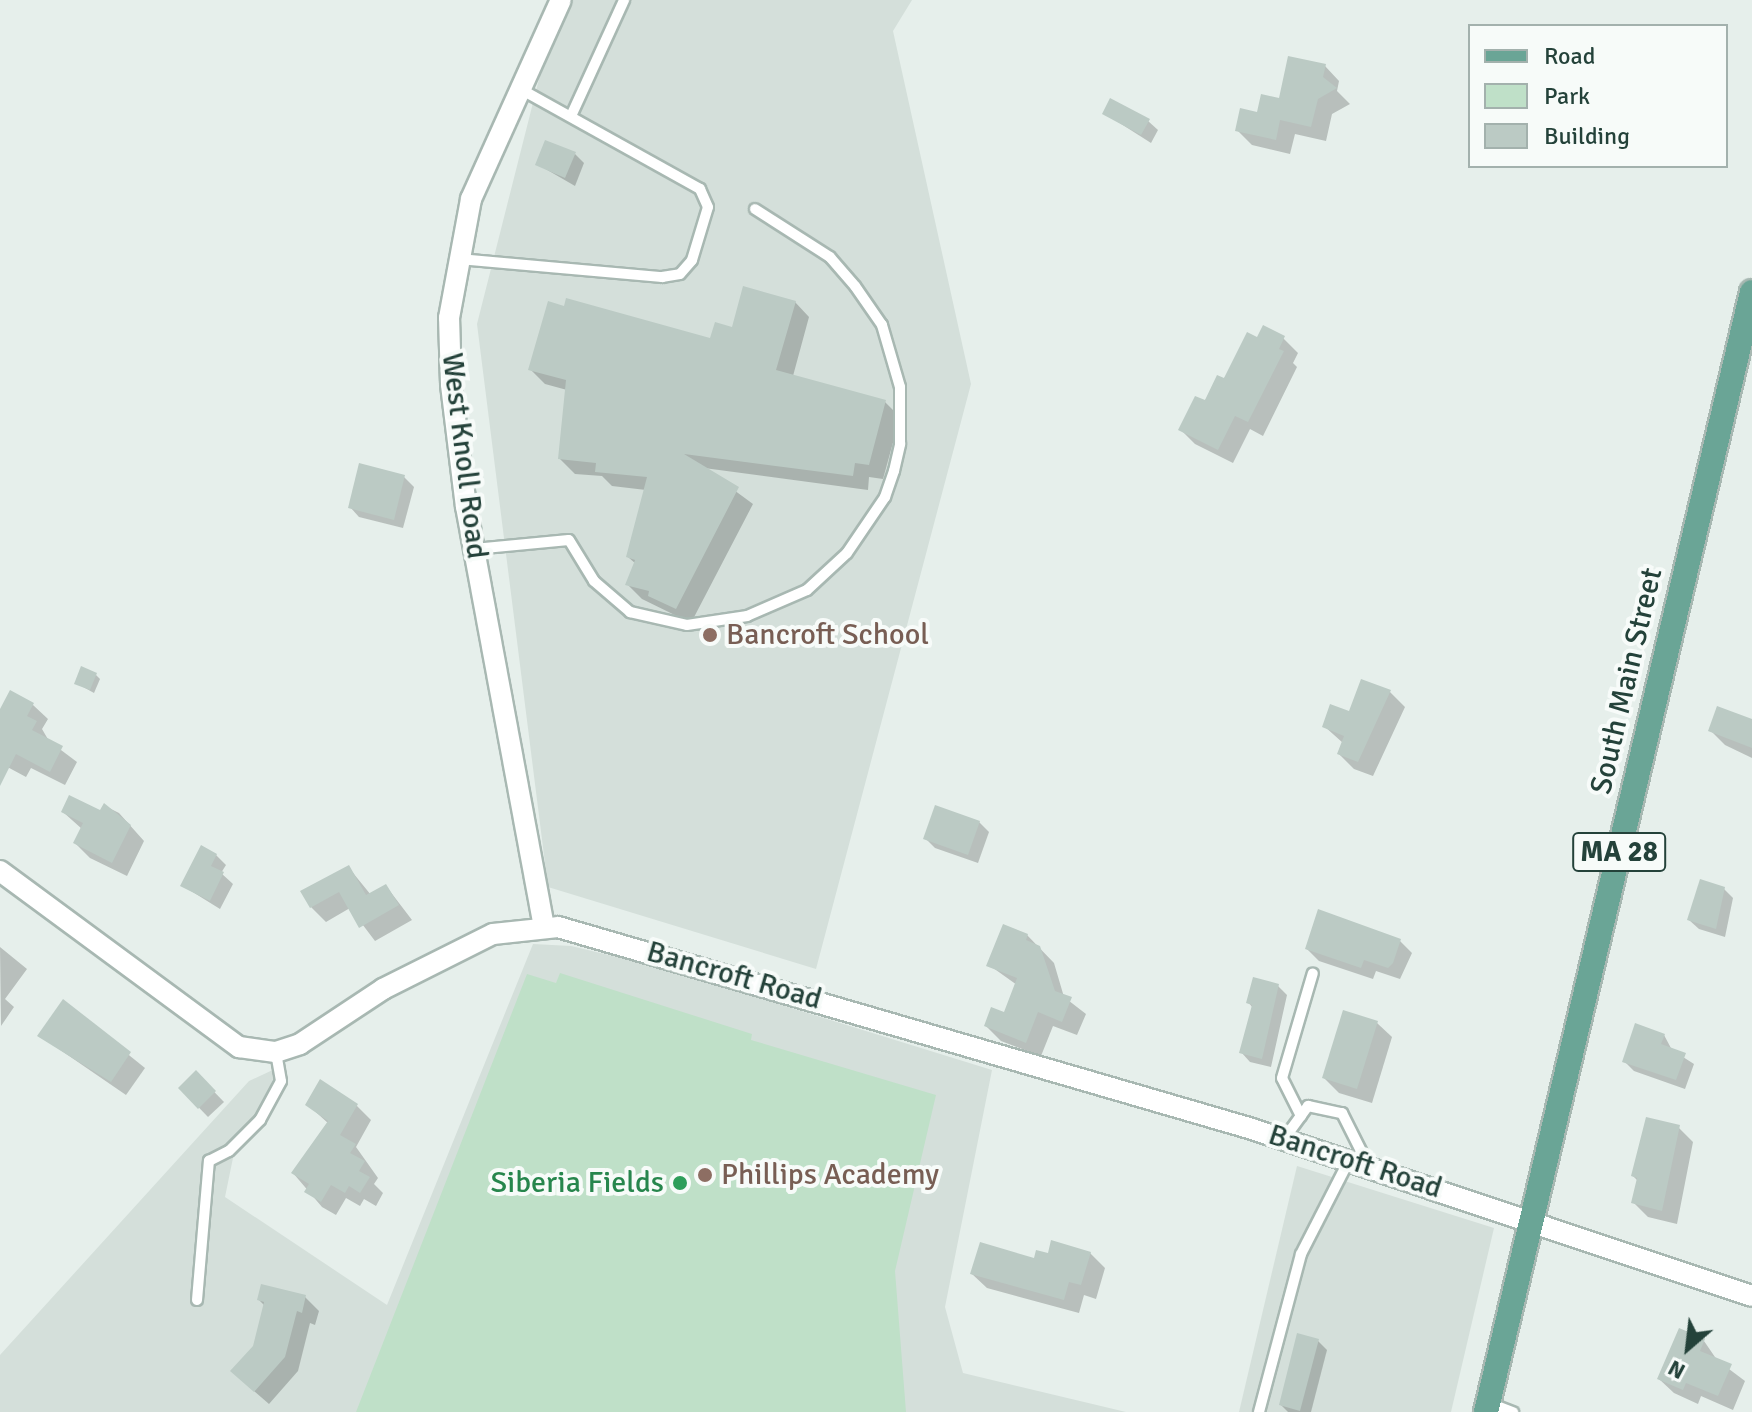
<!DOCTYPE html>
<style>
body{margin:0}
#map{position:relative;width:1752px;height:1412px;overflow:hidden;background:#e6efeb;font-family:Signika,sans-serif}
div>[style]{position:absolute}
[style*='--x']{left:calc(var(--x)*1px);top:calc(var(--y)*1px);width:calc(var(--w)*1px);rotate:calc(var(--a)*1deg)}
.built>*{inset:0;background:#d4dfda}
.green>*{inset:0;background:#bfe0c8}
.shadow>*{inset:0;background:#0003}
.building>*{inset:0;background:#bbcac4}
.roads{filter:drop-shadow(2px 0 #a8b8b2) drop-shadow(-2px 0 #a8b8b2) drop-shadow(0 2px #a8b8b2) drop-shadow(0 -2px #a8b8b2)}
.lane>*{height:10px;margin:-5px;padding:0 5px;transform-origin:5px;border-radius:5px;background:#fff}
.street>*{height:20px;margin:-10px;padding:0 10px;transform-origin:10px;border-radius:10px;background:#fff}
.primary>*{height:24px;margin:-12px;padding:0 12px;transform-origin:12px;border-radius:12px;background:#6aa596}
.dots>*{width:22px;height:22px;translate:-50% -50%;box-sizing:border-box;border:4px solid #f7fbf9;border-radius:50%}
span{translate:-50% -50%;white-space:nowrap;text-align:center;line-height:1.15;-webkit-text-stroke:8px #f7fbf9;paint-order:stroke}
.shield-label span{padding:2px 6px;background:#f7fbf9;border:2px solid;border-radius:6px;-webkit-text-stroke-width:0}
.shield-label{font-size:28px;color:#24423a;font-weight:700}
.street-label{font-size:30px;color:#24423a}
.education-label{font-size:30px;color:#785e54}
.left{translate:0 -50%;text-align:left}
.leisure-label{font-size:30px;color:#27864d}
.right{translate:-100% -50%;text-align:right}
.legend{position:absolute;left:1468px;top:24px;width:260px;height:144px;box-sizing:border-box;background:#f7fbf9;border:2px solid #a3b1ad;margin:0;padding:10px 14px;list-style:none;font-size:24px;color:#24423a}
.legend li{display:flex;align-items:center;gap:16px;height:40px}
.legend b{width:40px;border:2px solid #a3b1ad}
.north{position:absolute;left:1648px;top:1308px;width:80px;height:80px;-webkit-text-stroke:6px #f7fbf9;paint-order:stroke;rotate:208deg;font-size:22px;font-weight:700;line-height:32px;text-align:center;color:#24423a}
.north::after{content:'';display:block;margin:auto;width:28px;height:36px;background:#24423a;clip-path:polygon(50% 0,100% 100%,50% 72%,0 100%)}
</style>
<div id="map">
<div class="built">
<div style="clip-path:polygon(559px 0,912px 0,893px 31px,971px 384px,816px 969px,548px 887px,477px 324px)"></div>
<div style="clip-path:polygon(533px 944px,571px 946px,659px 967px,992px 1070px,945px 1307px,963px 1373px,1126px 1412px,0 1412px,0 1355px,249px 1081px,277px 1068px,263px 1106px,234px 1153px,225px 1197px,387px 1305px)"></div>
<div style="clip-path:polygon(1297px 1166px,1494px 1228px,1451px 1412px,1239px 1412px)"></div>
</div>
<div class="green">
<div style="clip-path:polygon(560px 973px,752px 1034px,751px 1040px,936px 1095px,895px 1271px,906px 1412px,356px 1412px,527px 974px,556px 983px)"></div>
</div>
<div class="shadow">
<div style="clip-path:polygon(1325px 66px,1339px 81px,1337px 91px,1350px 104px,1332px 114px,1326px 141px,1295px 134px,1290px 154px,1252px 145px,1237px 130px)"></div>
<div style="clip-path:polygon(1104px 113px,1148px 121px,1158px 130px,1151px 143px)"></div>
<div style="clip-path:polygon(575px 154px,584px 163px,575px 186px,537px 164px)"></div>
<div style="clip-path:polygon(795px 302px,809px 317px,793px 376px,885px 402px,900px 417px,883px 479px,869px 477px,868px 490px,704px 468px,753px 504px,691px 623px,642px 599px,627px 584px,636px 564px,628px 557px,646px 490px,612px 486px,602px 476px,575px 474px,560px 459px,567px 390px,545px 384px,531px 370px,712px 341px)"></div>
<div style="clip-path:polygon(1283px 338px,1298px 353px,1293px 363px,1297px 367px,1263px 436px,1250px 429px,1233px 463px,1195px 444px,1180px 429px,1258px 339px)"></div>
<div style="clip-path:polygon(404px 477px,414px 487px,403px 528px,359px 517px,350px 507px)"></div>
<div style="clip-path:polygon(96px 675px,100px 679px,94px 693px,76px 683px)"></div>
<div style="clip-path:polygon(1362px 681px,1390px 692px,1405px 707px,1373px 776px,1354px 769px,1339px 754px,1343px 743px,1324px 726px,1350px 714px)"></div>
<div style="clip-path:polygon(33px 705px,48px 719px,42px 729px,49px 741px,77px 762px,65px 785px,31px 768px,26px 777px,0 763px,0 714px)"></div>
<div style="clip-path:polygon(1752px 721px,1752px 758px,1725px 745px,1710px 730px)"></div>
<div style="clip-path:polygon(105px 806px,119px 813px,144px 841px,127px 876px,90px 858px,75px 843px,82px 829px,63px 812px,101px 813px)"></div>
<div style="clip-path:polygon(979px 822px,989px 832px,978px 863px,935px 848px,925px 838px)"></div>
<div style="clip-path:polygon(216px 855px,226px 865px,221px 873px,233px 884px,220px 909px,183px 886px)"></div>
<div style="clip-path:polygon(349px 868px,371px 895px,386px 886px,412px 920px,375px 941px,350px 908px,326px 922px,311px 907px)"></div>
<div style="clip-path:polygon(1724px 889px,1733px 898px,1725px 937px,1699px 929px,1689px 920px)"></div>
<div style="clip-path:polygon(1027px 935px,1054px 963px,1064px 997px,1086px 1014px,1077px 1035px,1053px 1026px,1041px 1056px,1001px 1041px,986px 1026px,1005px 1015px,1017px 985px,989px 965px)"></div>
<div style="clip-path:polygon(1400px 941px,1412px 953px,1400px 979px,1376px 971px,1373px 979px,1319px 961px,1307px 949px)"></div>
<div style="clip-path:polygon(0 947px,27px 969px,5px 999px,14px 1007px,1px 1026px)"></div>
<div style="clip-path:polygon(1278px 986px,1287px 995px,1271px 1067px,1250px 1062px,1241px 1052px,1253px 1008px,1248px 1002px)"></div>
<div style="clip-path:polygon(63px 1002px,145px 1068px,126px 1095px,40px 1036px)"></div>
<div style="clip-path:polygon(1377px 1023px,1392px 1037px,1372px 1103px,1339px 1093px,1324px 1078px)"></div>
<div style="clip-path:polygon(1664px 1035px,1672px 1050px,1694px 1064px,1685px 1089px,1634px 1071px,1624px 1061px)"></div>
<div style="clip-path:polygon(196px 1073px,224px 1102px,208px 1117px,180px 1088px)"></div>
<div style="clip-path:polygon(308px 1105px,357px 1106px,371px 1120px,356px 1147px,378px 1178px,374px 1184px,383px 1193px,376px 1206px,364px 1199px,360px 1206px,346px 1198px,336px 1215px,322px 1207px,293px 1173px,329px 1124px)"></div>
<div style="clip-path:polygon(1678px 1127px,1693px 1142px,1677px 1224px,1648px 1217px,1633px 1202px,1638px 1181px,1633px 1176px)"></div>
<div style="clip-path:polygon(1090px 1253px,1105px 1268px,1096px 1299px,1084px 1295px,1079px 1313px,987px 1288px,972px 1274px)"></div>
<div style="clip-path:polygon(305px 1297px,319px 1311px,315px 1325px,310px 1323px,298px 1371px,269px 1404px,247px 1385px,265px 1306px,259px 1300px)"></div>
<div style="clip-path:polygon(1318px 1341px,1327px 1350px,1311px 1412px,1288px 1412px,1281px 1405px)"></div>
<div style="clip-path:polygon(1704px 1341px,1717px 1360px,1745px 1381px,1733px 1410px,1701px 1396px,1698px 1404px,1674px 1393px,1659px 1379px)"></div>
</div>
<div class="building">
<div style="clip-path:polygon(1288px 56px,1326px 64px,1323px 77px,1337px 88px,1318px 99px,1311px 127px,1280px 120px,1276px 140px,1235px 131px,1240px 108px,1257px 112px,1261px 94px,1279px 98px)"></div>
<div style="clip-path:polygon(1110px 98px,1150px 119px,1141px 135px,1102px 114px)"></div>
<div style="clip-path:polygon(545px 140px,576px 152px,565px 178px,535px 165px)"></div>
<div style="clip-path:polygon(743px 286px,796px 301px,776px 370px,886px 400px,869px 465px,855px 463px,853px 476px,684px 454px,739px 487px,676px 609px,648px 596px,649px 591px,625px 585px,635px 560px,626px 557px,647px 477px,595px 472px,596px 463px,558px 459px,566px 380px,528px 370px,548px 301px,564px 306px,566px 298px,710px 338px,715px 322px,732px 327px)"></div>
<div style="clip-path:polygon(1263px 325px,1285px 336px,1279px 349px,1284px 351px,1248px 422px,1235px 416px,1218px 450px,1178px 430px,1195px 396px,1205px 400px,1217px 375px,1224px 378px,1247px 332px,1257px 337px)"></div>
<div style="clip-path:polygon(359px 463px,405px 475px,394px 520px,348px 508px)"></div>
<div style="clip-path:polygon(81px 666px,97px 673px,90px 690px,74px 684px)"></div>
<div style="clip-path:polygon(1361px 679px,1391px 690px,1358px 762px,1337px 754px,1344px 736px,1322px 727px,1330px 704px,1349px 711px)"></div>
<div style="clip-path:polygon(10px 690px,34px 703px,27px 716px,37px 721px,32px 730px,63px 746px,50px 772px,16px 754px,0 786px,0 709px)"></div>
<div style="clip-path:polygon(1717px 706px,1752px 719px,1752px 748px,1708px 731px)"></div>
<div style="clip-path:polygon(69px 795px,100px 810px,104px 803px,131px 825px,112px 863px,73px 843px,83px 823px,61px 812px)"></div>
<div style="clip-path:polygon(935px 805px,980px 821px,968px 855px,923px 839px)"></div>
<div style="clip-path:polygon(201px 845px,217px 854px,211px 866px,224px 872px,210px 901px,180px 886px)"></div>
<div style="clip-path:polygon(349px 865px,366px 895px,386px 884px,399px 905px,359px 928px,339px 892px,310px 908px,300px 891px)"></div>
<div style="clip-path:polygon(1700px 879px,1725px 887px,1716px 929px,1687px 920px)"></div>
<div style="clip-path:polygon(1318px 909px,1401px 939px,1393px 963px,1388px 968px,1364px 960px,1361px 968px,1305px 949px)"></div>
<div style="clip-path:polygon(1003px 924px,1028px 934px,1026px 940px,1040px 946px,1055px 991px,1072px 997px,1062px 1022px,1038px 1012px,1026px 1043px,984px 1026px,991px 1007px,1004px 1012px,1017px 978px,986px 966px)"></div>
<div style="clip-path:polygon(1253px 977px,1279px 984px,1262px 1059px,1239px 1053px,1252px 1005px,1246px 1003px)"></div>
<div style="clip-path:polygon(63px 999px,131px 1052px,111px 1082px,37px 1036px)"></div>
<div style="clip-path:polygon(1343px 1010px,1378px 1021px,1357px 1089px,1322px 1078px)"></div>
<div style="clip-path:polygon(1635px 1023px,1665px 1034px,1661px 1044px,1686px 1053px,1676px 1080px,1622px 1062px)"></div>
<div style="clip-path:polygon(196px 1070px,216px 1091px,198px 1109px,178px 1088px)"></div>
<div style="clip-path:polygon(320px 1079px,358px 1104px,340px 1135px,356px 1144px,350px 1153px,365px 1161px,359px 1171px,370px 1177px,360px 1193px,349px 1186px,345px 1193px,331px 1185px,321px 1202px,304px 1192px,309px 1184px,291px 1173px,328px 1121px,305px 1105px)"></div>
<div style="clip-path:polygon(1646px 1117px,1680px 1125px,1662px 1211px,1631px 1203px,1637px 1178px,1631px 1176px)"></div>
<div style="clip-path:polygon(1051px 1240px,1091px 1252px,1081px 1285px,1069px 1282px,1064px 1300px,970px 1274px,980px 1242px,1034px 1258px,1036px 1250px,1048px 1253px)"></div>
<div style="clip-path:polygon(261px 1284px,306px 1295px,302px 1313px,297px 1311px,285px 1357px,254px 1392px,230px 1371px,253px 1346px,264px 1302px,257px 1300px)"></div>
<div style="clip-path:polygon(1679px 1328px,1705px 1339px,1700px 1351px,1732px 1364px,1718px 1396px,1686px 1383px,1683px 1390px,1657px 1379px)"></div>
<div style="clip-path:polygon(1297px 1333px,1319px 1339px,1300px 1411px,1279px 1405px)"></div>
</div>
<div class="roads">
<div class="lane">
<div style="--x:571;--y:116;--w:128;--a:-65.4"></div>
<div style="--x:459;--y:259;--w:204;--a:5.1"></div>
<div style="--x:662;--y:277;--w:18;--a:-9"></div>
<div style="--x:680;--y:274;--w:18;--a:-49"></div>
<div style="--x:692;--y:260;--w:55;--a:-73.2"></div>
<div style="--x:708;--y:207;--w:20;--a:-114"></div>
<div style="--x:700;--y:189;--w:206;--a:-150.9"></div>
<div style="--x:474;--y:549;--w:95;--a:-5.4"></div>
<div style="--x:569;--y:540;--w:48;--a:58.6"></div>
<div style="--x:594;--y:581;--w:48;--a:40.7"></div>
<div style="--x:630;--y:612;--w:58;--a:12.8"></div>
<div style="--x:687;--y:625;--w:61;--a:-8.5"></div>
<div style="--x:747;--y:616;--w:65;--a:-23.4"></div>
<div style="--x:807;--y:590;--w:54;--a:-42.8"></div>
<div style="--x:847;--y:553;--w:68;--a:-55.8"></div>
<div style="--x:885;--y:497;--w:28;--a:-71"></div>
<div style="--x:894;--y:471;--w:28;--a:-77"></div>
<div style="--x:900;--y:444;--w:57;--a:-90"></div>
<div style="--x:900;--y:387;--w:65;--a:-106.2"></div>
<div style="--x:882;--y:325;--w:47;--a:-124.7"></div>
<div style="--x:855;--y:286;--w:38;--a:-131"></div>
<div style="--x:830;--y:257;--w:89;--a:-147.4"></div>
<div style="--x:1301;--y:1116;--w:42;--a:-116.6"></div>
<div style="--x:1282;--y:1078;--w:109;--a:-73.6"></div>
<div style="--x:1284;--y:1139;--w:41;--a:-54"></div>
<div style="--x:1308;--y:1106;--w:35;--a:12"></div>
<div style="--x:1342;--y:1113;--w:58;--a:63.4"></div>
<div style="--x:197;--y:1300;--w:140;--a:-85.1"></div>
<div style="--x:209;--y:1161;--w:22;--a:-27"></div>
<div style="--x:229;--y:1151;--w:44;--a:-45"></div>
<div style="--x:260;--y:1120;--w:44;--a:-61.7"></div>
<div style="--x:281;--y:1081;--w:29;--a:-100"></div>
<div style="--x:1489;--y:1403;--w:26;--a:21"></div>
<div style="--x:1259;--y:1412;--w:163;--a:-75.1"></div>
<div style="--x:1301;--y:1254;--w:106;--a:-62.9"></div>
</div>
<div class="street">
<div style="--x:0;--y:871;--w:297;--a:36.4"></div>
<div style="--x:239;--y:1047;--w:37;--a:8"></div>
<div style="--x:276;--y:1052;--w:25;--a:-18"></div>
<div style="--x:300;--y:1044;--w:100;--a:-33.5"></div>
<div style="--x:383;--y:989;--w:123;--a:-26.6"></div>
<div style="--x:493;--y:934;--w:65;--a:-6.1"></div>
<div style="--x:558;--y:927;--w:720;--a:16.22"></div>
<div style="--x:1249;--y:1128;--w:530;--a:18.47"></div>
<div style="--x:544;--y:927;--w:427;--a:-100.5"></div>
<div style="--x:466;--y:507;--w:124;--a:-97"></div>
<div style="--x:451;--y:384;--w:66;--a:-91.7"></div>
<div style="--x:449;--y:318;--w:121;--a:-79.5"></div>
<div style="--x:471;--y:199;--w:218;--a:-65.7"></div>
</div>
<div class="primary">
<div style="--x:1486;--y:1412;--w:1151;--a:-76.64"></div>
</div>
</div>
<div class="dots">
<div style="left:710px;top:635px;background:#8d6e63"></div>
<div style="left:705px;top:1175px;background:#8d6e63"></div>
<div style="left:680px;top:1183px;background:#2e9e5b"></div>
</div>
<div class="shield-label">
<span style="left:1619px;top:852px">MA 28</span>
</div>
<div class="street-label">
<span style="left:464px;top:456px;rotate:83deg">West Knoll Road</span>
<span style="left:1627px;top:681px;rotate:-77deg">South Main Street</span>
<span style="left:734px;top:976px;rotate:16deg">Bancroft Road</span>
<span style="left:1355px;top:1162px;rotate:18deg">Bancroft Road</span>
</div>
<div class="education-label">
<span class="left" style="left:726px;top:635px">Bancroft School</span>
<span class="left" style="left:721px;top:1175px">Phillips Academy</span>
</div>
<div class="leisure-label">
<span class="right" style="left:664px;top:1183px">Siberia Fields</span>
</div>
<ul class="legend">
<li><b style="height:10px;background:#6aa596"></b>Road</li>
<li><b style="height:22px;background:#bfe0c8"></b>Park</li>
<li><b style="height:22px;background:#bbcac4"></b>Building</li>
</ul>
<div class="north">N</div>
</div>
